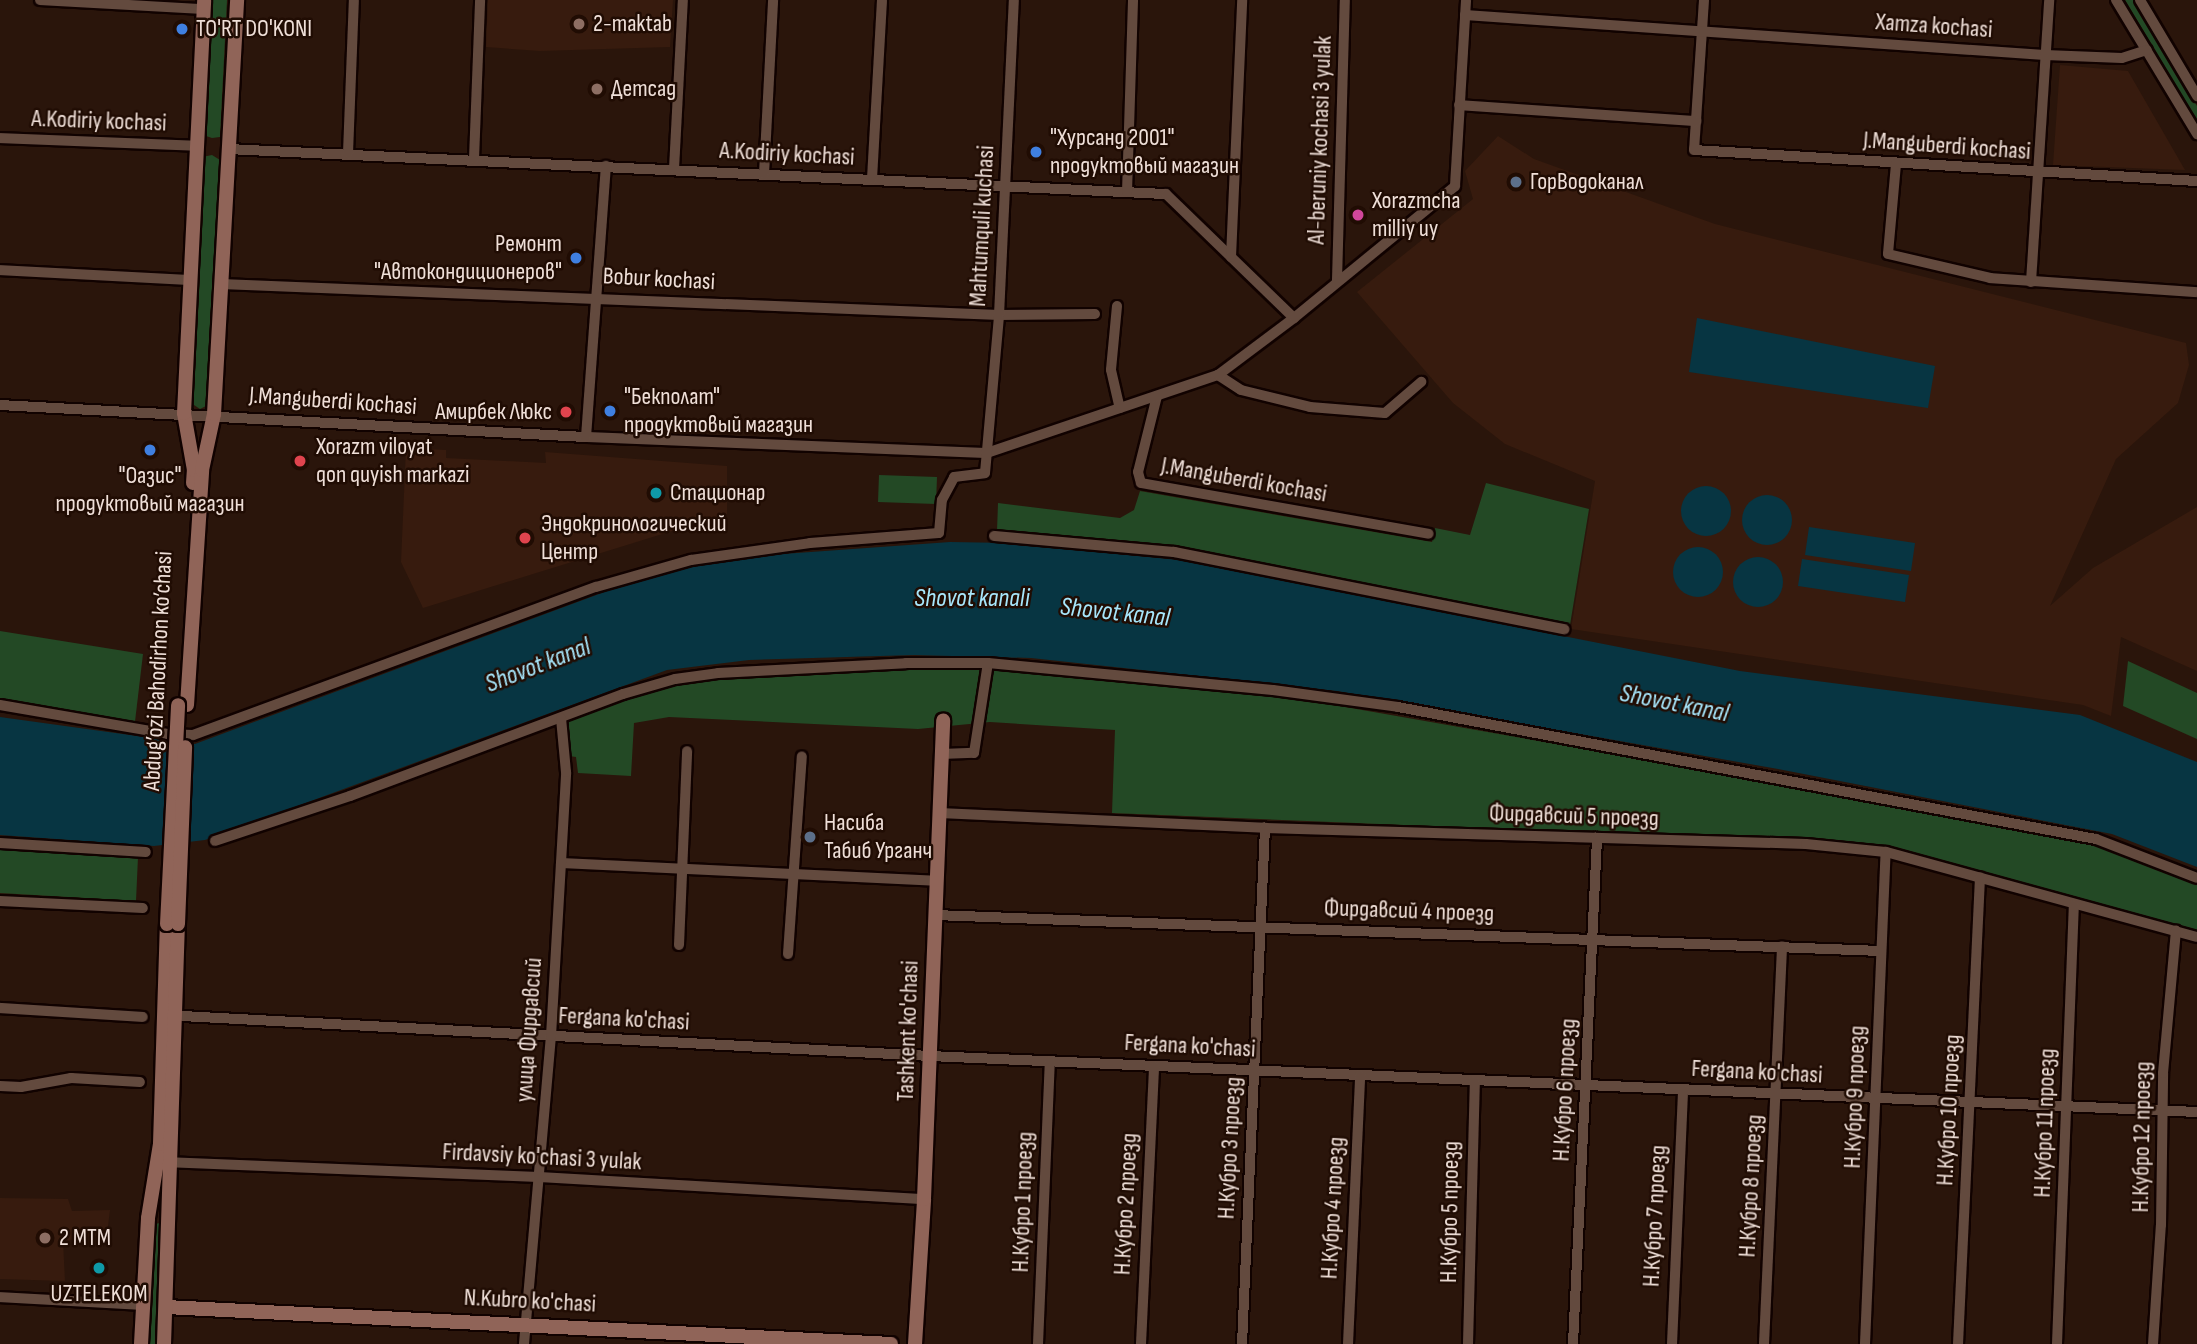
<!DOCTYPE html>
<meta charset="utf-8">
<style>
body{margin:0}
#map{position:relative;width:2197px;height:1344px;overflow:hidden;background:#2a150b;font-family:"Sofia Sans Condensed",sans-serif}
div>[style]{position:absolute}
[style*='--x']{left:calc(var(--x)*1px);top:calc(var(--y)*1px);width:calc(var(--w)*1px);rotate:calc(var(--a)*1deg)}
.built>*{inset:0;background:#371b0e}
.green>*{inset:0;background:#234925}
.water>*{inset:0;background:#073542}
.round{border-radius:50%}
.roads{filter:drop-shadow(2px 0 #110200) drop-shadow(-2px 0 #110200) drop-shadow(0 2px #110200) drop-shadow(0 -2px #110200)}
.street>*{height:10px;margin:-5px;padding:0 5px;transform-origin:5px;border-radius:5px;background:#634a3e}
.secondary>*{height:14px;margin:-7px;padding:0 7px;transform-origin:7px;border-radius:7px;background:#906458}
.bridges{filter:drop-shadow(2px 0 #110200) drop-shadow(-2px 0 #110200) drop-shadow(0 2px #110200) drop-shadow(0 -2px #110200)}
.secondary-bridge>*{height:14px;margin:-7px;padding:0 7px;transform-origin:7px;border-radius:7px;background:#906458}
.dots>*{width:19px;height:19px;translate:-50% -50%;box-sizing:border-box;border:4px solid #200c03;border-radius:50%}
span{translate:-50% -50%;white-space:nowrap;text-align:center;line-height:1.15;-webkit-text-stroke:5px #200c03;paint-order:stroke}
.poi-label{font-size:24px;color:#efdfd8}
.left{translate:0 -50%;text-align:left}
.right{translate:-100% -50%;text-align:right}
.street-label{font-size:24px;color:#efdfd8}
.water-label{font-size:26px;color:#a7e6fb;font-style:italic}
</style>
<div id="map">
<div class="built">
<div style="clip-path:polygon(488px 0,673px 0,670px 47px,540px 51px,486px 47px)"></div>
<div style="clip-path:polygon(2060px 65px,2128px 71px,2185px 170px,2053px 165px)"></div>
<div style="clip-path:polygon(1498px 136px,1534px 159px,1715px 224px,2186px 343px,2189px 365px,2178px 403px,2116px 459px,2050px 606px,2093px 568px,2197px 507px,2197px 671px,2121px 637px,2111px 716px,2083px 705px,1571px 629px,1595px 481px,1505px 444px,1453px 403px,1357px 292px,1473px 199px,1465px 171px)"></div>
<div style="clip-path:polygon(406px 448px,446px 450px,446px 458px,546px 463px,545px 452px,727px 466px,727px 514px,423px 608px,401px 562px)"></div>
<div style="clip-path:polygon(0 1198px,68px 1199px,72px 1211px,110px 1210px,107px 1234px,63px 1241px,65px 1281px,0 1279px)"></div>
</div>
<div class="green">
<div style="clip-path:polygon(212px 0,227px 0,220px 137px,212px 138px,206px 136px)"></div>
<div style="clip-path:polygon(2125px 0,2134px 0,2197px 106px,2197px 121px)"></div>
<div style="clip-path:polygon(212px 155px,220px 160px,208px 405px,200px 409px,191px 403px,202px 157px)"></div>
<div style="clip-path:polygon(879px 475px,937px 477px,936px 504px,878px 502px)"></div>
<div style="clip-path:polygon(1486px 483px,1589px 509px,1570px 625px,1166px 545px,997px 531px,998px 503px,1120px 518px,1134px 510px,1140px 491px,1432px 542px,1435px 528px,1470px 535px)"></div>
<div style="clip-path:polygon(0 631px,143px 654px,134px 730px,0 709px)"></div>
<div style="clip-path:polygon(2128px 661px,2197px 693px,2197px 739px,2123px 706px)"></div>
<div style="clip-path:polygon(908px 667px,1001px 670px,1294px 698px,1629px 757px,2092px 844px,2197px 885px,2197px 933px,1970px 873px,1820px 842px,1112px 813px,1115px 730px,990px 722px,918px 729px,669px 717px,634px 723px,631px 776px,578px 773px,576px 757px,569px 756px,566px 722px,617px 701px,679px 684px,725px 677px)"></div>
<div style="clip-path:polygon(0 848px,138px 857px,136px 901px,0 893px)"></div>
<div style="clip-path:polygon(160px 1223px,164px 1224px,157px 1344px,149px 1344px,155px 1224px)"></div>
</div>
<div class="water">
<div style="clip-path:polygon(1697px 318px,1935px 366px,1928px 408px,1689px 372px)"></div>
<div class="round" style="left:1681px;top:486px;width:50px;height:50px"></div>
<div class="round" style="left:1742px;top:495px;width:50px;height:50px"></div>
<div style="clip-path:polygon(1809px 527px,1915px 543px,1911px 571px,1805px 555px)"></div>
<div style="clip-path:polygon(950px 542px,1009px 543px,1178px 560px,1740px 671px,2080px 715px,2197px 762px,2197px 867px,2112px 834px,1778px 769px,1337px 691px,1031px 658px,914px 655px,749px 660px,667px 670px,205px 840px,154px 846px,0 835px,0 717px,195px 744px,634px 581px,729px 558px)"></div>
<div class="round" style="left:1673px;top:547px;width:50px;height:50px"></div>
<div class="round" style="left:1733px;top:557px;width:50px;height:50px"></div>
<div style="clip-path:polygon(1802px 559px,1909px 575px,1905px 602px,1798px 586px)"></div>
</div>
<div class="roads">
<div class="street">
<div style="--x:40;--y:0;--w:163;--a:3.2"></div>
<div style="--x:1704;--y:0;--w:150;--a:93.8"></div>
<div style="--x:1694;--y:150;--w:504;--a:3.53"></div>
<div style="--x:2116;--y:0;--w:157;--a:58.8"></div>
<div style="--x:2140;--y:0;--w:112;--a:59.3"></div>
<div style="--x:1465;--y:15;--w:581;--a:3.95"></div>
<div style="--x:2045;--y:55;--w:77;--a:2.2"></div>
<div style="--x:2122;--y:58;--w:26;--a:-18"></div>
<div style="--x:1459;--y:105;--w:238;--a:3.9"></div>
<div style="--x:0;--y:138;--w:197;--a:2.3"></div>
<div style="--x:228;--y:149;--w:939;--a:2.75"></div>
<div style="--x:1166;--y:194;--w:178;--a:44.1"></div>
<div style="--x:348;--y:153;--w:153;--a:-87.8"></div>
<div style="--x:474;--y:159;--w:159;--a:-87.8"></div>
<div style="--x:1896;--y:164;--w:90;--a:95.1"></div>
<div style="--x:1888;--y:254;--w:105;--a:13.2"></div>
<div style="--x:1990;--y:278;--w:207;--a:3.9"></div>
<div style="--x:674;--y:169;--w:169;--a:-87"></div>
<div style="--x:764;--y:174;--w:174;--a:-87"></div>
<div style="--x:872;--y:179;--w:179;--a:-86.8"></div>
<div style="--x:1127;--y:192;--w:192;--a:-88.2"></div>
<div style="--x:1231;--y:257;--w:257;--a:-87.5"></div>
<div style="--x:0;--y:270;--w:189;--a:3"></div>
<div style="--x:1337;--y:280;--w:280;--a:-88.4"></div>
<div style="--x:2031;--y:282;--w:283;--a:-86.3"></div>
<div style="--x:221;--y:284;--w:779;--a:2.28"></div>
<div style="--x:999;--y:315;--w:96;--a:-0.6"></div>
<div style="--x:1117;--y:306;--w:64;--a:95.4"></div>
<div style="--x:1111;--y:370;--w:39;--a:77"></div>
<div style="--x:1218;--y:375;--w:27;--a:33"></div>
<div style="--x:1241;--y:390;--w:71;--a:13.8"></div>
<div style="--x:1310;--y:407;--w:75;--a:4.6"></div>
<div style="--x:1385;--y:413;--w:48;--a:-40.7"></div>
<div style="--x:1157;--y:396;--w:78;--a:104"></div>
<div style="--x:1138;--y:472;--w:11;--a:75"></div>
<div style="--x:1141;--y:483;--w:292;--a:10"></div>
<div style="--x:0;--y:405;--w:587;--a:3.13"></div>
<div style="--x:586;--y:437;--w:401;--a:2.3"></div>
<div style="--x:987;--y:453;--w:244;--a:-18.7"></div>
<div style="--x:1218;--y:375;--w:95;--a:-36.9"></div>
<div style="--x:1294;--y:318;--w:208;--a:-39.3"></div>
<div style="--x:1455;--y:186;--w:186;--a:-86.6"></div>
<div style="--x:586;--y:437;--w:272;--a:-85.8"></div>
<div style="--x:994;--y:536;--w:181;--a:5.1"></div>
<div style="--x:1174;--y:552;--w:398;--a:11.2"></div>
<div style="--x:0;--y:705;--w:170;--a:9.8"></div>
<div style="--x:168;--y:734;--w:25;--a:2"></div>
<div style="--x:193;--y:735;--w:429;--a:-20.2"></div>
<div style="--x:596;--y:587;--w:99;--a:-15.9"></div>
<div style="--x:691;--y:560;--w:120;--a:-8.1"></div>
<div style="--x:810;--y:543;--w:129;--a:-4.4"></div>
<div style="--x:939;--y:533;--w:33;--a:-85"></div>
<div style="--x:942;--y:500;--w:26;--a:-62"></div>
<div style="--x:954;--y:477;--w:31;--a:-7"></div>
<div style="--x:985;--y:473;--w:159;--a:-84.9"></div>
<div style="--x:999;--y:315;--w:315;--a:-87.3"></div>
<div style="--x:941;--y:754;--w:33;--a:-2"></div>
<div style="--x:974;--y:753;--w:91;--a:-81.2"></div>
<div style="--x:988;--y:663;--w:286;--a:5.4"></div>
<div style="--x:1273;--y:690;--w:126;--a:7.7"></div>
<div style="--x:1398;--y:707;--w:710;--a:10.71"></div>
<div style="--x:2096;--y:839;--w:108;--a:21.1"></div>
<div style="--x:939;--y:813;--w:326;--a:2.6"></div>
<div style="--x:1265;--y:828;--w:541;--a:1.69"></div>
<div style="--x:1806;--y:844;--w:80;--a:5.7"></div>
<div style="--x:1886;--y:852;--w:322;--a:15.3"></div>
<div style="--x:215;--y:841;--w:142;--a:-18.4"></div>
<div style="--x:350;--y:796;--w:291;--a:-20.5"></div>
<div style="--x:623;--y:694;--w:54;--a:-16.1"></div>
<div style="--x:675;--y:679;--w:43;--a:-7.9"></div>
<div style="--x:718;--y:673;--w:188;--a:-3"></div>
<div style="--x:906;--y:663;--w:82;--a:0"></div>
<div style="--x:0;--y:843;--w:146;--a:3.5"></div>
<div style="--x:561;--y:863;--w:375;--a:2.7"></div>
<div style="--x:0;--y:901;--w:143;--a:2.8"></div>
<div style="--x:935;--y:915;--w:947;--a:2.18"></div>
<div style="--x:679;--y:945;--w:194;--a:-87.6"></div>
<div style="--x:788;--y:954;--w:198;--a:-86"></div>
<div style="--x:0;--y:1008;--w:143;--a:3.6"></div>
<div style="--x:182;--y:1016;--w:749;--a:3.06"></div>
<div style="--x:930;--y:1056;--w:1268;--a:2.53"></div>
<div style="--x:0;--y:1086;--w:21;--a:3"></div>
<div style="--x:21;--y:1087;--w:51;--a:-10.2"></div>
<div style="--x:71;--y:1078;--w:69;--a:3.3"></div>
<div style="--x:163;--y:1162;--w:377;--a:2.3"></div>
<div style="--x:540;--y:1177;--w:385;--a:3.3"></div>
<div style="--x:0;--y:1297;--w:143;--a:3.2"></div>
<div style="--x:524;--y:1344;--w:309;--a:-85"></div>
<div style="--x:551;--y:1036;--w:264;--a:-86.7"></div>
<div style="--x:566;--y:772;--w:54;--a:-95.3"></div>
<div style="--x:1038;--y:1344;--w:283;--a:-87.6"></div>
<div style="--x:1141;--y:1344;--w:278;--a:-87.3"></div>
<div style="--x:1242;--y:1344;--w:517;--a:-87.45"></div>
<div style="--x:1348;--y:1344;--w:269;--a:-87.4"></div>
<div style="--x:1468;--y:1344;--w:263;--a:-88.5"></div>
<div style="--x:1573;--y:1344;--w:507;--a:-87.28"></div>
<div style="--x:1672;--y:1344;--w:255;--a:-87.5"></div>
<div style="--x:1764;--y:1344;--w:398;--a:-87.4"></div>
<div style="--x:1865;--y:1344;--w:492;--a:-87.6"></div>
<div style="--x:1958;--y:1344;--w:467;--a:-87.3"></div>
<div style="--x:2057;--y:1344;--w:439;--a:-87.8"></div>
<div style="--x:2153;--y:1344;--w:119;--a:-86.2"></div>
<div style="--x:2161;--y:1225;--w:152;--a:-89.2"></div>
<div style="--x:2163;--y:1073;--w:143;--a:-84.8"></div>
</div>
<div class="secondary">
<div style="--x:193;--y:483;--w:13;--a:-86"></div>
<div style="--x:194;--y:470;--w:58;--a:-100"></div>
<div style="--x:184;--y:413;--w:413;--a:-87.2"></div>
<div style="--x:187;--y:705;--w:235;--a:-86.3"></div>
<div style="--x:202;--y:470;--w:57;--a:-77.9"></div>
<div style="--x:214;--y:414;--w:415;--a:-86.8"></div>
<div style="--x:166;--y:1307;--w:726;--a:2.92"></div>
<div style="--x:141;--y:1344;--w:126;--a:-86.8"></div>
<div style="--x:148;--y:1218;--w:75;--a:-80.8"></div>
<div style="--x:160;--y:1144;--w:220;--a:-88.2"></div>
<div style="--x:164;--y:1344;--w:420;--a:-88.1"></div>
<div style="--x:915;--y:1344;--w:145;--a:-86.4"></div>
<div style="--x:924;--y:1199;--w:479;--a:-87.7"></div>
</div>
</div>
<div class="bridges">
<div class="secondary-bridge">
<div style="--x:167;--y:924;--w:219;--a:-87.1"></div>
<div style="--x:178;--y:924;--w:177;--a:-87.7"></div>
</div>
</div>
<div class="dots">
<div style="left:579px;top:24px;background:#8d6e63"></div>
<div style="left:182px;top:29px;background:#3f7fe0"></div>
<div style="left:597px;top:89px;background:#8d6e63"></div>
<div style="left:1036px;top:152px;background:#3f7fe0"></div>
<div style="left:1516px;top:182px;background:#5c6f8a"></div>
<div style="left:1358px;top:215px;background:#d1479c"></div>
<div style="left:576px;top:258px;background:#3f7fe0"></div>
<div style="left:610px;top:411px;background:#3f7fe0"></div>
<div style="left:566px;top:412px;background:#e0444e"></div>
<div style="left:150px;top:450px;background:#3f7fe0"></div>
<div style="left:300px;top:461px;background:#e0444e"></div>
<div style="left:656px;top:493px;background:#0f9aa8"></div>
<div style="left:525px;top:538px;background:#e0444e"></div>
<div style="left:810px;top:837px;background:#5c6f8a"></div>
<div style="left:45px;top:1238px;background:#8d6e63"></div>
<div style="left:99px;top:1268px;background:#0f9aa8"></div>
</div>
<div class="poi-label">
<span class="left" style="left:593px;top:24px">2-maktab</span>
<span class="left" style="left:196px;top:29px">TO'RT DO'KONI</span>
<span class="left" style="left:611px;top:89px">Детсад</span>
<span class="left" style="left:1050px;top:152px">"Хурсанд 2001"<br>продуктовый магазин</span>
<span class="left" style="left:1530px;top:182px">ГорВодоканал</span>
<span class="left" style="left:1372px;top:215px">Xorazmcha<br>milliy uy</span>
<span class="right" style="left:562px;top:258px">Ремонт<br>"Автокондиционеров"</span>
<span class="left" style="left:624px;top:411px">"Бекполат"<br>продуктовый магазин</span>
<span class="right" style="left:552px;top:412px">Амирбек Люкс</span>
<span class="left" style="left:316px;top:461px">Xorazm viloyat<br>qon quyish markazi</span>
<span style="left:150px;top:490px">"Оазис"<br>продуктовый магазин</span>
<span class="left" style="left:670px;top:493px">Стационар</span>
<span class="left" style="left:541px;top:538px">Эндокринологический<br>Центр</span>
<span class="left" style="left:824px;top:837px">Насиба<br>Табиб Урганч</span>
<span class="left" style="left:59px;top:1238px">2 MTM</span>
<span style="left:99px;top:1294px">UZTELEKOM</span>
</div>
<div class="street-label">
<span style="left:1934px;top:26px;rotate:4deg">Xamza kochasi</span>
<span style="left:99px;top:121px;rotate:2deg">A.Kodiriy kochasi</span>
<span style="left:1320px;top:140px;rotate:-88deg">Al-beruniy kochasi 3 yulak</span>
<span style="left:1947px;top:146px;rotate:4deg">J.Manguberdi kochasi</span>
<span style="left:787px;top:154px;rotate:3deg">A.Kodiriy kochasi</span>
<span style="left:982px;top:226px;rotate:-87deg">Mahtumquli kuchasi</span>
<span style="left:659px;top:279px;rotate:3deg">Bobur kochasi</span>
<span style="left:333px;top:401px;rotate:4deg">J.Manguberdi kochasi</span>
<span style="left:1244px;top:480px;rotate:10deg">J.Manguberdi kochasi</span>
<span style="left:158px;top:671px;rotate:-87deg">Abdug’ozi Bahodirhon ko’chasi</span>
<span style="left:1574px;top:816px;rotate:2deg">Фирдавсий 5 проезд</span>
<span style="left:1409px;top:911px;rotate:2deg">Фирдавсий 4 проезд</span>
<span style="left:624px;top:1019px;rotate:3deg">Fergana ko'chasi</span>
<span style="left:529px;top:1030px;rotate:-86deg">улица Фирдавсий</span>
<span style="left:908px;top:1031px;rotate:-88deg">Tashkent ko'chasi</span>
<span style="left:1190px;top:1046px;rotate:3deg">Fergana ko'chasi</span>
<span style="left:1757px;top:1072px;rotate:3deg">Fergana ko'chasi</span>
<span style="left:1565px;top:1090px;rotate:-87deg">Н.Кубро 6 проезд</span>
<span style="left:1855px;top:1097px;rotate:-88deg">Н.Кубро 9 проезд</span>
<span style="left:1949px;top:1110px;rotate:-87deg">Н.Кубро 10 проезд</span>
<span style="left:2045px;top:1123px;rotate:-88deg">Н.Кубро 11 проезд</span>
<span style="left:2142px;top:1137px;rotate:-89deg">Н.Кубро 12 проезд</span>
<span style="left:1230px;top:1148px;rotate:-87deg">Н.Кубро 3 проезд</span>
<span style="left:542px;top:1157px;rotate:3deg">Firdavsiy ko'chasi 3 yulak</span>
<span style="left:1751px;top:1186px;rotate:-87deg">Н.Кубро 8 проезд</span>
<span style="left:1023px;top:1202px;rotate:-88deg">Н.Кубро 1 проезд</span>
<span style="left:1126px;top:1204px;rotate:-87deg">Н.Кубро 2 проезд</span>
<span style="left:1333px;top:1208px;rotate:-87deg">Н.Кубро 4 проезд</span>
<span style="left:1450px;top:1212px;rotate:-89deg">Н.Кубро 5 проезд</span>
<span style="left:1655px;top:1216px;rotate:-87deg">Н.Кубро 7 проезд</span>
<span style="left:530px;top:1301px;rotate:3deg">N.Kubro ko'chasi</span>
</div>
<div class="water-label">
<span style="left:972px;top:599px">Shovot kanali</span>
<span style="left:1115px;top:613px;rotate:6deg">Shovot kanal</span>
<span style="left:538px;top:666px;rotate:-21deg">Shovot kanal</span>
<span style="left:1674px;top:704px;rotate:11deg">Shovot kanal</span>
</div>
</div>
